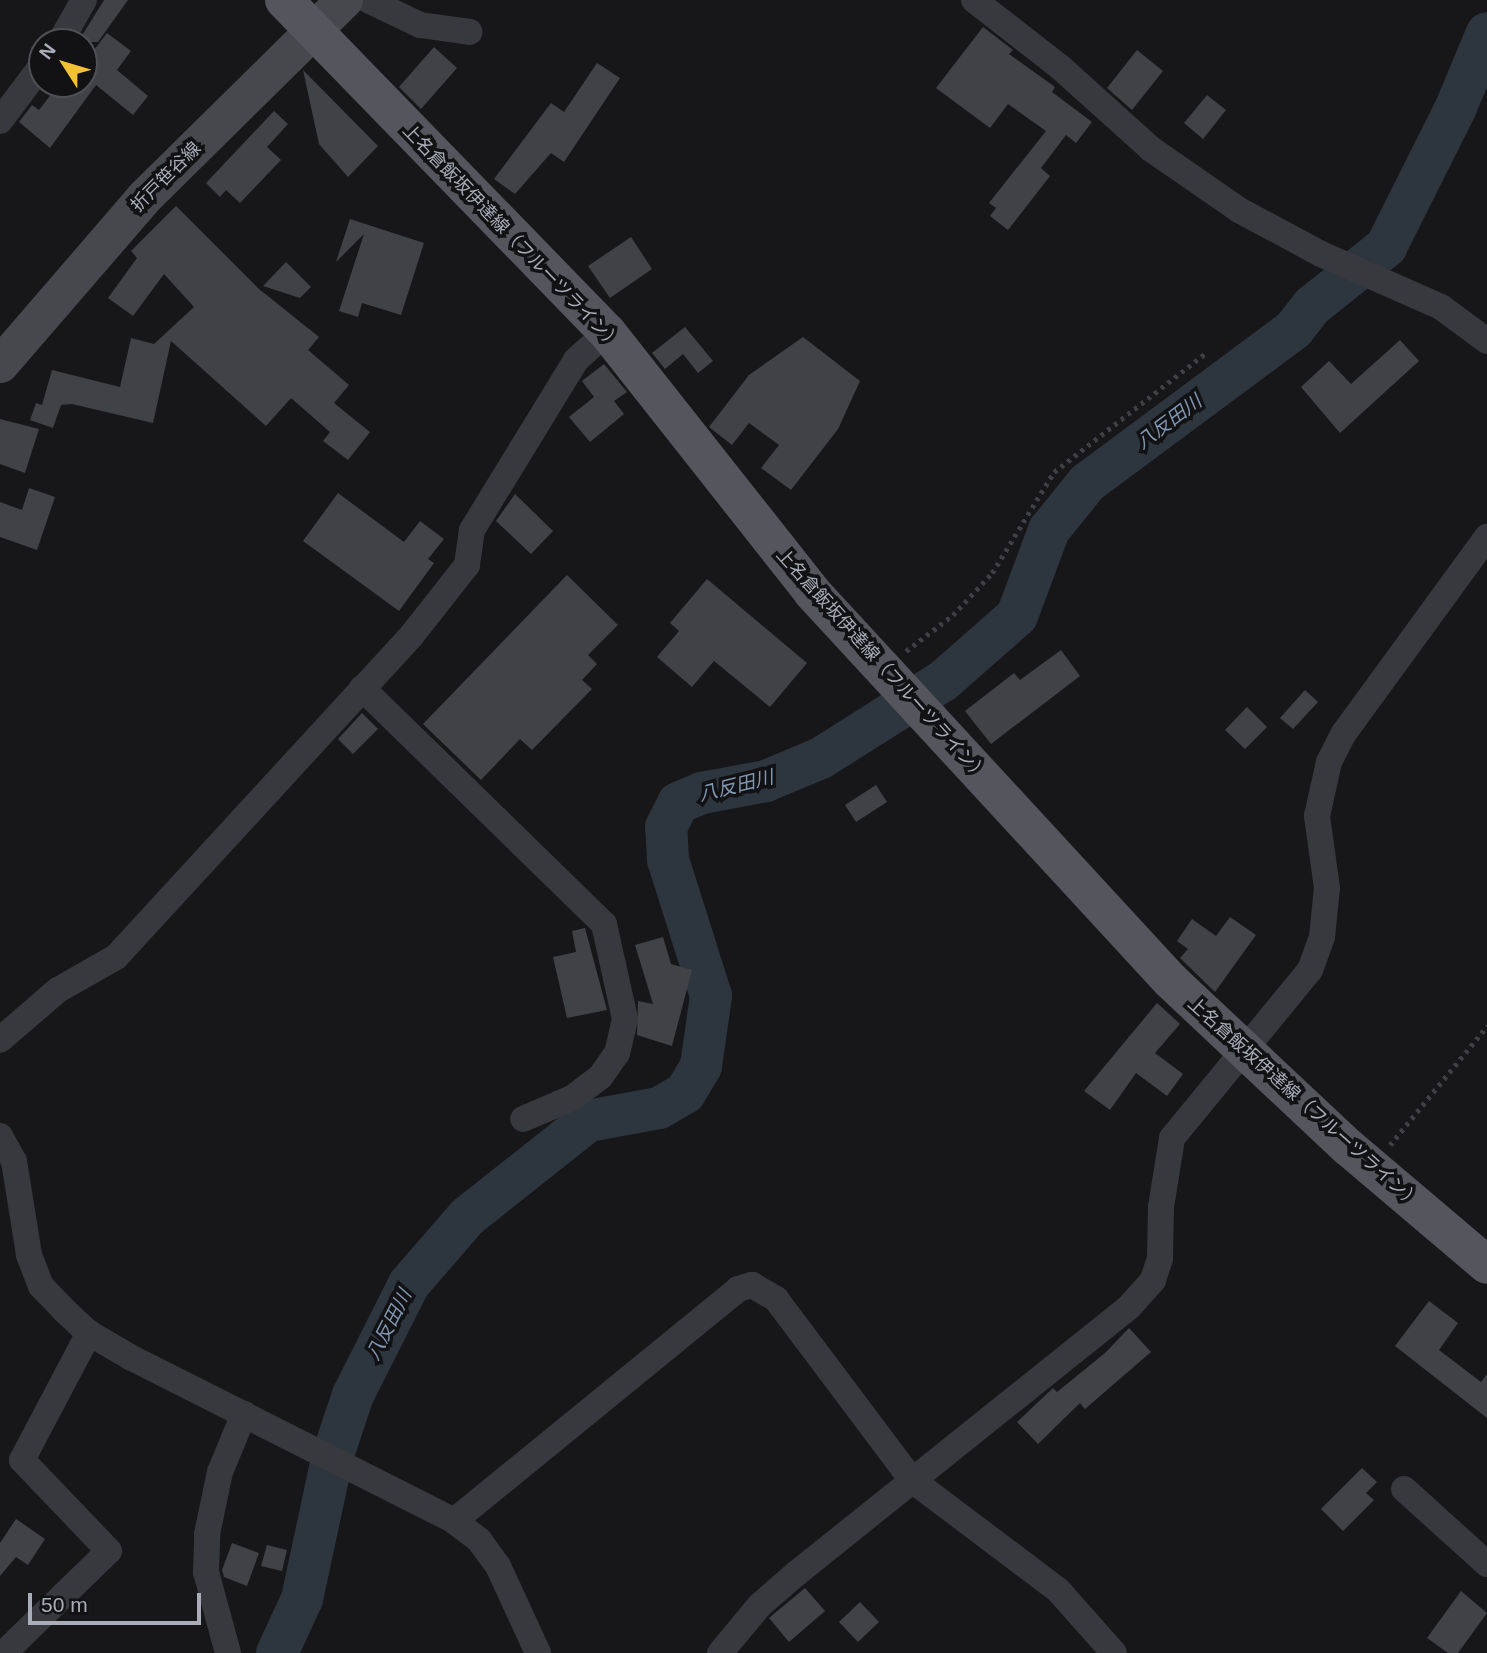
<!DOCTYPE html>
<meta charset="utf-8">
<style>
body{margin:0}
#map{position:relative;width:1487px;height:1653px;overflow:hidden;background:#171719;font-family:Helvetica,"Noto Sans JP",sans-serif}
div>[style]{position:absolute}
[style*='--x']{left:calc(var(--x)*1px);top:calc(var(--y)*1px);width:calc(var(--w)*1px);rotate:calc(var(--a)*1deg)}
.river>*{height:42px;margin:-21px;padding:0 21px;transform-origin:21px;border-radius:21px;background:#2d353e}
.building>*{inset:0;background:#414246}
.path>*{height:4.5px;margin-top:-2.25px;transform-origin:0;background:repeating-linear-gradient(90deg,#3e4045 0 3.5px,transparent 0 8.5px)}
.street>*{height:26px;margin:-13px;padding:0 13px;transform-origin:13px;border-radius:13px;background:#38393e}
.secondary>*{height:37px;margin:-18.5px;padding:0 18.5px;transform-origin:18.5px;border-radius:18.5px;background:#46484e}
.primary>*{height:38px;margin:-19px;padding:0 19px;transform-origin:19px;border-radius:19px;background:#54555d}
span{translate:-50% -50%;white-space:nowrap;text-align:center;line-height:1.15;-webkit-text-stroke:7px #121214;paint-order:stroke}
.street-label{font-size:18px;color:#a9adb9}
.water-label{font-size:19px;color:#8098b4;font-style:italic}
.north{position:absolute;left:28px;top:28px;width:70px;height:70px;box-sizing:border-box;background:#121214;border:2px solid #4e5056;border-radius:50%;rotate:307deg;font-size:19px;font-weight:700;line-height:28px;text-align:center;color:#a9adb9}
.north::after{content:'';display:block;margin:auto;width:24px;height:32px;background:#f3c135;clip-path:polygon(50% 0,100% 100%,50% 72%,0 100%)}
.scale{position:absolute;left:28px;top:1593px;width:173px;height:32px;box-sizing:border-box;border:4px solid #a9adb9;border-top:0;padding-left:9px;font-size:21px;line-height:24px;white-space:nowrap;color:#a9adb9;-webkit-text-stroke:5px #121214;paint-order:stroke}
</style>
<div id="map">
<div class="river">
<div style="--x:277;--y:1653;--w:60;--a:-65.2"></div>
<div style="--x:302;--y:1599;--w:147;--a:-77.9"></div>
<div style="--x:333;--y:1455;--w:63;--a:-71.6"></div>
<div style="--x:353;--y:1395;--w:124;--a:-63.2"></div>
<div style="--x:409;--y:1284;--w:89;--a:-49.1"></div>
<div style="--x:467;--y:1217;--w:154;--a:-38.4"></div>
<div style="--x:588;--y:1121;--w:72;--a:-10.4"></div>
<div style="--x:659;--y:1108;--w:30;--a:-30"></div>
<div style="--x:685;--y:1093;--w:31;--a:-59"></div>
<div style="--x:701;--y:1066;--w:71;--a:-81.9"></div>
<div style="--x:711;--y:996;--w:143;--a:-107.5"></div>
<div style="--x:668;--y:860;--w:33;--a:-93"></div>
<div style="--x:666;--y:827;--w:27;--a:-63"></div>
<div style="--x:678;--y:803;--w:26;--a:-23"></div>
<div style="--x:702;--y:793;--w:65;--a:-10.6"></div>
<div style="--x:766;--y:781;--w:60;--a:-22.7"></div>
<div style="--x:821;--y:758;--w:144;--a:-32.3"></div>
<div style="--x:943;--y:681;--w:98;--a:-41.3"></div>
<div style="--x:1017;--y:616;--w:92;--a:-69.6"></div>
<div style="--x:1049;--y:530;--w:60;--a:-51"></div>
<div style="--x:1087;--y:483;--w:258;--a:-36.6"></div>
<div style="--x:1294;--y:329;--w:29;--a:-52"></div>
<div style="--x:1312;--y:306;--w:95;--a:-38.6"></div>
<div style="--x:1386;--y:247;--w:157;--a:-63.4"></div>
<div style="--x:1456;--y:107;--w:80;--a:-67.3"></div>
</div>
<div class="building">
<div style="clip-path:polygon(104px 0,128px 0,98px 42px,78px 42px)"></div>
<div style="clip-path:polygon(983px 27px,1013px 50px,1009px 54px,1055px 87px,1052px 92px,1092px 122px,1076px 143px,1066px 135px,1041px 168px,1050px 176px,1008px 230px,990px 216px,996px 208px,989px 203px,1046px 131px,1008px 104px,990px 128px,936px 88px)"></div>
<div style="clip-path:polygon(107px 33px,131px 51px,117px 70px,148px 96px,133px 115px,96px 85px,50px 148px,19px 122px,32px 105px,39px 110px,59px 84px,84px 84px,84px 63px)"></div>
<div style="clip-path:polygon(434px 47px,457px 68px,421px 109px,399px 87px)"></div>
<div style="clip-path:polygon(1137px 50px,1163px 71px,1132px 110px,1107px 88px)"></div>
<div style="clip-path:polygon(597px 63px,620px 78px,564px 162px,551px 153px,515px 194px,494px 179px,551px 103px,564px 112px)"></div>
<div style="clip-path:polygon(303px 70px,378px 146px,348px 177px,319px 144px)"></div>
<div style="clip-path:polygon(1207px 95px,1226px 110px,1203px 139px,1184px 123px)"></div>
<div style="clip-path:polygon(274px 111px,288px 124px,267px 147px,281px 160px,240px 203px,226px 190px,220px 197px,206px 183px)"></div>
<div style="clip-path:polygon(176px 206px,259px 289px,319px 337px,308px 350px,349px 385px,334px 403px,370px 432px,348px 460px,323px 441px,330px 432px,291px 398px,266px 426px,171px 341px,153px 423px,72px 404px,61px 405px,53px 428px,30px 420px,36px 403px,42px 405px,52px 370px,120px 387px,131px 338px,154px 344px,194px 307px,164px 274px,133px 316px,108px 298px,137px 258px,131px 251px)"></div>
<div style="clip-path:polygon(350px 219px,424px 243px,401px 315px,362px 303px,358px 317px,339px 311px,364px 234px,336px 262px)"></div>
<div style="clip-path:polygon(631px 237px,652px 269px,610px 298px,588px 266px)"></div>
<div style="clip-path:polygon(286px 262px,311px 287px,300px 298px,263px 286px)"></div>
<div style="clip-path:polygon(685px 327px,713px 361px,698px 373px,683px 354px,665px 369px,652px 353px)"></div>
<div style="clip-path:polygon(803px 337px,860px 381px,838px 429px,791px 490px,761px 468px,779px 445px,749px 423px,732px 445px,709px 427px,749px 375px)"></div>
<div style="clip-path:polygon(1400px 340px,1419px 361px,1340px 433px,1301px 387px,1329px 361px,1351px 384px)"></div>
<div style="clip-path:polygon(604px 364px,627px 392px,614px 401px,624px 414px,590px 442px,569px 417px,594px 397px,582px 381px)"></div>
<div style="clip-path:polygon(0 419px,39px 429px,25px 473px,0 464px)"></div>
<div style="clip-path:polygon(29px 488px,55px 497px,37px 550px,0 537px,0 502px,22px 510px)"></div>
<div style="clip-path:polygon(338px 493px,404px 542px,420px 521px,444px 539px,428px 559px,434px 563px,399px 611px,303px 541px)"></div>
<div style="clip-path:polygon(515px 494px,553px 531px,531px 554px,496px 521px)"></div>
<div style="clip-path:polygon(567px 575px,618px 625px,588px 655px,597px 664px,582px 680px,592px 689px,532px 750px,520px 739px,481px 780px,423px 724px)"></div>
<div style="clip-path:polygon(707px 579px,807px 663px,770px 707px,714px 661px,692px 687px,657px 657px,679px 631px,670px 623px)"></div>
<div style="clip-path:polygon(1061px 650px,1080px 676px,991px 744px,965px 711px,1014px 673px,1020px 680px)"></div>
<div style="clip-path:polygon(1305px 690px,1318px 702px,1293px 729px,1280px 718px)"></div>
<div style="clip-path:polygon(1247px 707px,1267px 727px,1245px 749px,1225px 730px)"></div>
<div style="clip-path:polygon(362px 713px,378px 729px,353px 754px,338px 739px)"></div>
<div style="clip-path:polygon(876px 785px,887px 802px,856px 822px,845px 805px)"></div>
<div style="clip-path:polygon(1230px 917px,1256px 935px,1215px 992px,1180px 958px,1188px 949px,1177px 941px,1192px 919px,1216px 936px)"></div>
<div style="clip-path:polygon(585px 928px,607px 1010px,567px 1018px,553px 957px,576px 952px,572px 931px)"></div>
<div style="clip-path:polygon(663px 937px,671px 964px,692px 970px,672px 1046px,637px 1035px,638px 1001px,653px 1004px,635px 945px)"></div>
<div style="clip-path:polygon(1157px 1003px,1180px 1024px,1155px 1053px,1183px 1074px,1167px 1096px,1136px 1073px,1110px 1110px,1084px 1091px)"></div>
<div style="clip-path:polygon(1429px 1301px,1458px 1323px,1439px 1350px,1481px 1382px,1487px 1374px,1487px 1418px,1395px 1346px)"></div>
<div style="clip-path:polygon(1129px 1328px,1151px 1352px,1085px 1409px,1080px 1403px,1038px 1444px,1017px 1422px,1053px 1388px,1057px 1392px,1105px 1353px)"></div>
<div style="clip-path:polygon(1362px 1468px,1377px 1482px,1366px 1493px,1374px 1500px,1343px 1531px,1321px 1509px)"></div>
<div style="clip-path:polygon(16px 1519px,45px 1539px,28px 1565px,16px 1557px,0 1576px,0 1543px)"></div>
<div style="clip-path:polygon(232px 1543px,259px 1553px,247px 1586px,224px 1577px,222px 1570px)"></div>
<div style="clip-path:polygon(267px 1545px,287px 1550px,282px 1571px,261px 1566px)"></div>
<div style="clip-path:polygon(805px 1588px,825px 1611px,789px 1642px,769px 1618px)"></div>
<div style="clip-path:polygon(1461px 1591px,1487px 1613px,1458px 1653px,1448px 1653px,1427px 1638px)"></div>
<div style="clip-path:polygon(860px 1602px,879px 1622px,858px 1642px,839px 1622px)"></div>
</div>
<div class="path">
<div style="--x:906;--y:651;--w:59;--a:-37.5"></div>
<div style="--x:953;--y:615;--w:57;--a:-47.1"></div>
<div style="--x:992;--y:573;--w:119;--a:-58.5"></div>
<div style="--x:1054;--y:472;--w:193;--a:-38.1"></div>
<div style="--x:1390;--y:1145;--w:154;--a:-50.8"></div>
</div>
<div class="street">
<div style="--x:368;--y:0;--w:58;--a:25.7"></div>
<div style="--x:420;--y:25;--w:50;--a:8"></div>
<div style="--x:974;--y:0;--w:109;--a:37.9"></div>
<div style="--x:1060;--y:67;--w:122;--a:42"></div>
<div style="--x:1151;--y:149;--w:107;--a:34.7"></div>
<div style="--x:1239;--y:210;--w:93;--a:28.2"></div>
<div style="--x:1321;--y:254;--w:131;--a:23.8"></div>
<div style="--x:1441;--y:307;--w:57;--a:36.5"></div>
<div style="--x:60;--y:42;--w:48;--a:-60.3"></div>
<div style="--x:0;--y:121;--w:70;--a:-53.1"></div>
<div style="--x:362;--y:688;--w:338;--a:44.3"></div>
<div style="--x:604;--y:924;--w:97;--a:77.5"></div>
<div style="--x:625;--y:1019;--w:35;--a:103"></div>
<div style="--x:617;--y:1053;--w:29;--a:125"></div>
<div style="--x:600;--y:1077;--w:35;--a:143"></div>
<div style="--x:572;--y:1098;--w:53;--a:156.8"></div>
<div style="--x:0;--y:1040;--w:77;--a:-40.8"></div>
<div style="--x:58;--y:990;--w:67;--a:-29.6"></div>
<div style="--x:116;--y:957;--w:437;--a:-47.4"></div>
<div style="--x:412;--y:635;--w:89;--a:-51.8"></div>
<div style="--x:467;--y:565;--w:35;--a:-82"></div>
<div style="--x:472;--y:530;--w:199;--a:-58.5"></div>
<div style="--x:576;--y:360;--w:42;--a:-42.1"></div>
<div style="--x:0;--y:1136;--w:29;--a:61"></div>
<div style="--x:14;--y:1161;--w:95;--a:80.9"></div>
<div style="--x:29;--y:1255;--w:33;--a:69"></div>
<div style="--x:41;--y:1286;--w:35;--a:46"></div>
<div style="--x:65;--y:1311;--w:33;--a:43"></div>
<div style="--x:89;--y:1333;--w:50;--a:30.2"></div>
<div style="--x:132;--y:1358;--w:361;--a:26.8"></div>
<div style="--x:454;--y:1521;--w:31;--a:37"></div>
<div style="--x:479;--y:1540;--w:32;--a:54"></div>
<div style="--x:498;--y:1566;--w:96;--a:65.3"></div>
<div style="--x:1404;--y:1489;--w:112;--a:42.1"></div>
<div style="--x:454;--y:1521;--w:367;--a:-39.2"></div>
<div style="--x:738;--y:1289;--w:15;--a:-16"></div>
<div style="--x:752;--y:1285;--w:28;--a:30"></div>
<div style="--x:776;--y:1299;--w:226;--a:53.1"></div>
<div style="--x:912;--y:1480;--w:183;--a:37"></div>
<div style="--x:1058;--y:1590;--w:84;--a:48.4"></div>
<div style="--x:4;--y:1653;--w:146;--a:-44.2"></div>
<div style="--x:109;--y:1551;--w:126;--a:-133.7"></div>
<div style="--x:22;--y:1460;--w:144;--a:-62.2"></div>
<div style="--x:228;--y:1653;--w:84;--a:-105.2"></div>
<div style="--x:206;--y:1572;--w:38;--a:-88"></div>
<div style="--x:207;--y:1534;--w:63;--a:-78.2"></div>
<div style="--x:220;--y:1472;--w:63;--a:-67.5"></div>
<div style="--x:720;--y:1653;--w:62;--a:-50.2"></div>
<div style="--x:760;--y:1605;--w:49;--a:-40.9"></div>
<div style="--x:797;--y:1573;--w:425;--a:-38.7"></div>
<div style="--x:1129;--y:1307;--w:36;--a:-48"></div>
<div style="--x:1153;--y:1280;--w:22;--a:-72"></div>
<div style="--x:1160;--y:1259;--w:52;--a:-88.9"></div>
<div style="--x:1161;--y:1207;--w:70;--a:-80.9"></div>
<div style="--x:1172;--y:1138;--w:217;--a:-50.6"></div>
<div style="--x:1310;--y:970;--w:35;--a:-70"></div>
<div style="--x:1322;--y:937;--w:49;--a:-84.2"></div>
<div style="--x:1327;--y:888;--w:73;--a:-97.9"></div>
<div style="--x:1317;--y:816;--w:55;--a:-77.5"></div>
<div style="--x:1329;--y:762;--w:33;--a:-63"></div>
<div style="--x:1344;--y:733;--w:243;--a:-53.9"></div>
</div>
<div class="secondary">
<div style="--x:0;--y:364;--w:221;--a:-49.2"></div>
<div style="--x:144;--y:197;--w:281;--a:-44.6"></div>
</div>
<div class="primary">
<div style="--x:284;--y:0;--w:463;--a:45.8"></div>
<div style="--x:607;--y:332;--w:331;--a:51.7"></div>
<div style="--x:812;--y:592;--w:529;--a:47.3"></div>
<div style="--x:1171;--y:981;--w:243;--a:43.2"></div>
<div style="--x:1348;--y:1147;--w:182;--a:40.3"></div>
</div>
<div class="street-label">
<span style="left:166px;top:177px;rotate:-45deg">折戸笹谷線</span>
<span style="left:512px;top:237px;rotate:46deg">上名倉飯坂伊達線（フルーツライン）</span>
<span style="left:882px;top:665px;rotate:48deg">上名倉飯坂伊達線（フルーツライン）</span>
<span style="left:1304px;top:1103px;rotate:42deg">上名倉飯坂伊達線（フルーツライン）</span>
</div>
<div class="water-label">
<span style="left:1169px;top:422px;rotate:-37deg">八反田川</span>
<span style="left:736px;top:786px;rotate:-14deg">八反田川</span>
<span style="left:389px;top:1325px;rotate:-63deg">八反田川</span>
</div>
<div class="north">N</div>
<div class="scale">50 m</div>
</div>
